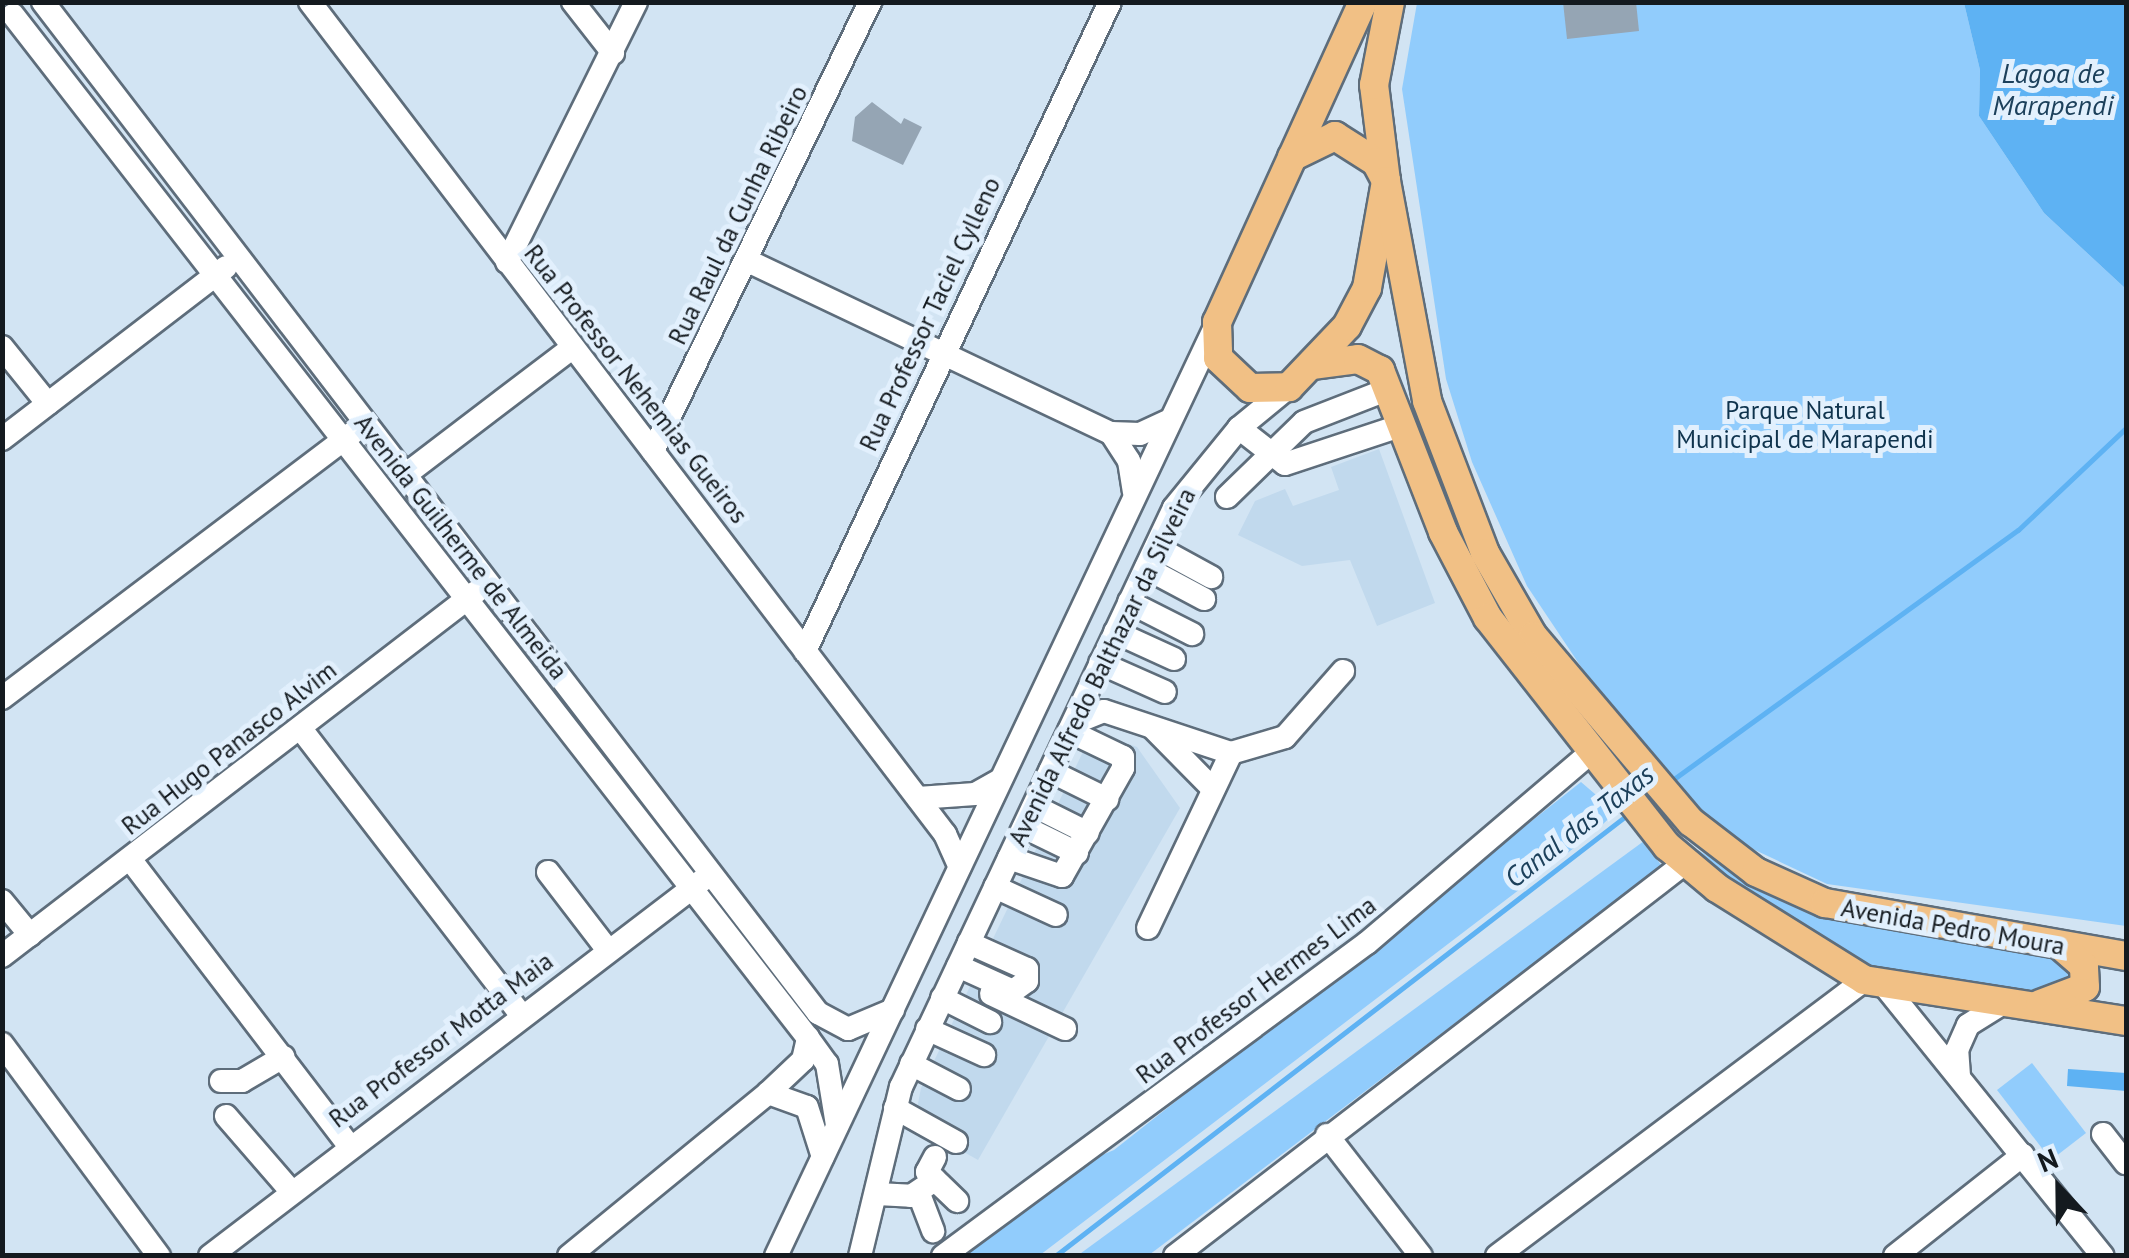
<!DOCTYPE html>
<style>
body{margin:0}
#map{position:relative;width:2129px;height:1258px;overflow:hidden;background:#d2e4f3;font-family:"PT Sans",sans-serif}
div>[style]{position:absolute}
[style*='--x']{left:calc(var(--x)*1px);top:calc(var(--y)*1px);width:calc(var(--w)*1px);rotate:calc(var(--a)*1deg)}
.built>*{inset:0;background:#c1d9ed}
.green>*{inset:0;background:#91ccfc}
.water>*{inset:0;background:#5eb2f3}
.stream>*{height:5px;margin:-2.5px;padding:0 2.5px;transform-origin:2.5px;border-radius:2.5px;background:#5eb2f3}
.building>*{inset:0;background:#95a5b4}
.roads{filter:drop-shadow(2px 0 #5e6d7b) drop-shadow(-2px 0 #5e6d7b) drop-shadow(0 2px #5e6d7b) drop-shadow(0 -2px #5e6d7b)}
.minor>*{height:22px;margin:-11px;padding:0 11px;transform-origin:11px;border-radius:11px;background:#fff}
.major>*{height:28px;margin:-14px;padding:0 14px;transform-origin:14px;border-radius:14px;background:#f1c085}
span{translate:-50% -50%;white-space:nowrap;text-align:center;line-height:1.15;-webkit-text-stroke:10px #e2f0fd;paint-order:stroke}
.street-label{font-size:25px;color:#141a1f}
.park-label{font-size:25px;color:#0f334d}
.water-label{font-size:28px;color:#1c405b;font-style:italic}
.frame{position:absolute;inset:0;border:5px solid #141a1f;pointer-events:none}
.north{position:absolute;left:2009px;top:1138px;width:100px;height:100px;-webkit-text-stroke:8px #e2f0fd;paint-order:stroke;rotate:338deg;font-size:28px;font-weight:700;line-height:40px;text-align:center;color:#141a1f}
.north::after{content:'';display:block;margin:auto;width:35px;height:45px;background:#141a1f;clip-path:polygon(50% 0,100% 100%,50% 72%,0 100%)}
</style>
<div id="map">
<div class="built">
<div style="clip-path:polygon(1379px 449px,1435px 603px,1377px 626px,1350px 560px,1302px 566px,1238px 535px,1255px 501px,1285px 489px,1293px 506px,1339px 490px,1331px 467px)"></div>
<div style="clip-path:polygon(1093px 731px,1137px 747px,1180px 808px,978px 1160px,914px 1124px,921px 1088px)"></div>
</div>
<div class="green">
<div style="clip-path:polygon(1417px 3px,1964px 3px,1980px 70px,1979px 116px,2044px 213px,2126px 289px,2126px 926px,1827px 884px,1723px 835px,1626px 734px,1527px 586px,1472px 462px,1446px 379px,1402px 89px)"></div>
<div style="clip-path:polygon(1581px 782px,1616px 812px,1591px 835px,1040px 1255px,958px 1256px,1073px 1167px,1114px 1150px)"></div>
<div style="clip-path:polygon(1680px 840px,1805px 911px,2064px 955px,2079px 982px,2027px 994px,1865px 967px,1773px 920px)"></div>
<div style="clip-path:polygon(1644px 841px,1661px 865px,1652px 874px,1149px 1255px,1077px 1256px)"></div>
<div style="clip-path:polygon(2032px 1063px,2086px 1133px,2051px 1160px,1997px 1090px)"></div>
</div>
<div class="water">
<div style="clip-path:polygon(1964px 3px,2126px 3px,2126px 289px,2044px 213px,1979px 116px,1980px 70px)"></div>
<div style="clip-path:polygon(2068px 1069px,2126px 1073px,2126px 1091px,2067px 1086px)"></div>
</div>
<div class="stream">
<div style="--x:1671;--y:781;--w:428;--a:-35.9"></div>
<div style="--x:2018;--y:530;--w:149;--a:-43.4"></div>
<div style="--x:1055;--y:1256;--w:727;--a:-37.63"></div>
</div>
<div class="building">
<div style="clip-path:polygon(1563px 2px,1636px 2px,1639px 31px,1567px 39px)"></div>
<div style="clip-path:polygon(872px 102px,901px 124px,904px 118px,922px 127px,903px 165px,852px 141px,855px 117px)"></div>
</div>
<div class="roads">
<div class="minor">
<div style="--x:43;--y:2;--w:1274;--a:52.53"></div>
<div style="--x:818;--y:1013;--w:34;--a:28"></div>
<div style="--x:848;--y:1029;--w:49;--a:-22.9"></div>
<div style="--x:310;--y:2;--w:1047;--a:52.65"></div>
<div style="--x:945;--y:834;--w:36;--a:66"></div>
<div style="--x:573;--y:2;--w:65;--a:51.9"></div>
<div style="--x:13;--y:15;--w:1296;--a:52.15"></div>
<div style="--x:808;--y:1038;--w:32;--a:54"></div>
<div style="--x:827;--y:1064;--w:62;--a:80.7"></div>
<div style="--x:748;--y:261;--w:402;--a:25.4"></div>
<div style="--x:1111;--y:433;--w:29;--a:2"></div>
<div style="--x:1140;--y:434;--w:31;--a:-25"></div>
<div style="--x:507;--y:262;--w:290;--a:-63.6"></div>
<div style="--x:2;--y:347;--w:73;--a:51.1"></div>
<div style="--x:1239;--y:428;--w:58;--a:38"></div>
<div style="--x:1285;--y:464;--w:121;--a:-18.3"></div>
<div style="--x:1111;--y:433;--w:33;--a:57"></div>
<div style="--x:1129;--y:461;--w:31;--a:81"></div>
<div style="--x:2;--y:439;--w:282;--a:-37.5"></div>
<div style="--x:653;--y:451;--w:499;--a:-64.2"></div>
<div style="--x:405;--y:475;--w:211;--a:-37.3"></div>
<div style="--x:1227;--y:497;--w:107;--a:-44.2"></div>
<div style="--x:1304;--y:422;--w:91;--a:-21.2"></div>
<div style="--x:1156;--y:547;--w:63;--a:28.6"></div>
<div style="--x:1146;--y:568;--w:66;--a:28.1"></div>
<div style="--x:1129;--y:602;--w:71;--a:26.9"></div>
<div style="--x:1115;--y:632;--w:65;--a:24.6"></div>
<div style="--x:805;--y:651;--w:717;--a:-64.83"></div>
<div style="--x:1100;--y:663;--w:71;--a:24"></div>
<div style="--x:2;--y:698;--w:441;--a:-37.1"></div>
<div style="--x:1074;--y:723;--w:32;--a:-22"></div>
<div style="--x:1104;--y:711;--w:134;--a:18.3"></div>
<div style="--x:301;--y:729;--w:359;--a:52.4"></div>
<div style="--x:1154;--y:729;--w:84;--a:45.5"></div>
<div style="--x:1050;--y:771;--w:64;--a:26.2"></div>
<div style="--x:918;--y:798;--w:57;--a:-4"></div>
<div style="--x:975;--y:794;--w:29;--a:-29"></div>
<div style="--x:1034;--y:806;--w:60;--a:26.6"></div>
<div style="--x:1024;--y:827;--w:59;--a:26.1"></div>
<div style="--x:1009;--y:858;--w:56;--a:18.8"></div>
<div style="--x:1062;--y:876;--w:124;--a:-60.5"></div>
<div style="--x:1123;--y:768;--w:11;--a:-90"></div>
<div style="--x:1123;--y:757;--w:60;--a:-154.3"></div>
<div style="--x:130;--y:859;--w:359;--a:52.6"></div>
<div style="--x:548;--y:872;--w:97;--a:52.5"></div>
<div style="--x:995;--y:887;--w:67;--a:24.7"></div>
<div style="--x:2;--y:901;--w:44;--a:50.5"></div>
<div style="--x:1148;--y:928;--w:194;--a:-64.6"></div>
<div style="--x:1231;--y:753;--w:56;--a:-16.5"></div>
<div style="--x:1285;--y:737;--w:88;--a:-48.7"></div>
<div style="--x:2;--y:956;--w:598;--a:-37.52"></div>
<div style="--x:958;--y:966;--w:60;--a:24.4"></div>
<div style="--x:1013;--y:991;--w:17;--a:-36"></div>
<div style="--x:1027;--y:981;--w:12;--a:-90"></div>
<div style="--x:1027;--y:969;--w:64;--a:-155.9"></div>
<div style="--x:1884;--y:985;--w:348;--a:51.1"></div>
<div style="--x:991;--y:994;--w:82;--a:25.3"></div>
<div style="--x:942;--y:998;--w:54;--a:26.6"></div>
<div style="--x:927;--y:1029;--w:63;--a:24.5"></div>
<div style="--x:2;--y:1044;--w:264;--a:53.5"></div>
<div style="--x:911;--y:1064;--w:54;--a:27.5"></div>
<div style="--x:1959;--y:1076;--w:26;--a:-94"></div>
<div style="--x:1957;--y:1050;--w:27;--a:-66"></div>
<div style="--x:1968;--y:1025;--w:36;--a:-32"></div>
<div style="--x:221;--y:1081;--w:21;--a:0"></div>
<div style="--x:242;--y:1081;--w:48;--a:-30.3"></div>
<div style="--x:768;--y:1093;--w:41;--a:19.7"></div>
<div style="--x:807;--y:1107;--w:52;--a:72.3"></div>
<div style="--x:895;--y:1108;--w:70;--a:29.1"></div>
<div style="--x:226;--y:1116;--w:99;--a:49.1"></div>
<div style="--x:2103;--y:1134;--w:37;--a:52"></div>
<div style="--x:1327;--y:1135;--w:153;--a:52.2"></div>
<div style="--x:935;--y:1157;--w:17;--a:118"></div>
<div style="--x:927;--y:1172;--w:42;--a:44"></div>
<div style="--x:877;--y:1194;--w:34;--a:3"></div>
<div style="--x:911;--y:1196;--w:29;--a:-34"></div>
<div style="--x:919;--y:1194;--w:40;--a:69"></div>
<div style="--x:210;--y:1256;--w:621;--a:-37.35"></div>
<div style="--x:569;--y:1256;--w:257;--a:-39.3"></div>
<div style="--x:768;--y:1093;--w:48;--a:-43.3"></div>
<div style="--x:803;--y:1060;--w:23;--a:-77"></div>
<div style="--x:776;--y:1256;--w:1030;--a:-64.7"></div>
<div style="--x:860;--y:1256;--w:174;--a:-76.4"></div>
<div style="--x:901;--y:1087;--w:640;--a:-64.76"></div>
<div style="--x:1174;--y:508;--w:103;--a:-50.9"></div>
<div style="--x:1239;--y:428;--w:65;--a:-39.4"></div>
<div style="--x:943;--y:1256;--w:527;--a:-36.44"></div>
<div style="--x:1367;--y:943;--w:293;--a:-40.4"></div>
<div style="--x:1175;--y:1256;--w:644;--a:-37.62"></div>
<div style="--x:1497;--y:1256;--w:459;--a:-36.9"></div>
<div style="--x:1895;--y:1256;--w:163;--a:-38.3"></div>
</div>
<div class="major">
<div style="--x:1363;--y:2;--w:352;--a:114.5"></div>
<div style="--x:1217;--y:322;--w:36;--a:88"></div>
<div style="--x:1218;--y:358;--w:44;--a:43.2"></div>
<div style="--x:1250;--y:388;--w:39;--a:-1"></div>
<div style="--x:1289;--y:387;--w:84;--a:-46.4"></div>
<div style="--x:1347;--y:326;--w:43;--a:-62.2"></div>
<div style="--x:1367;--y:288;--w:109;--a:-79.9"></div>
<div style="--x:1386;--y:181;--w:97;--a:-97.1"></div>
<div style="--x:1374;--y:85;--w:85;--a:-79.1"></div>
<div style="--x:1292;--y:157;--w:48;--a:-26"></div>
<div style="--x:1335;--y:136;--w:49;--a:32.4"></div>
<div style="--x:1376;--y:162;--w:21;--a:62"></div>
<div style="--x:1386;--y:181;--w:224;--a:79.4"></div>
<div style="--x:1427;--y:401;--w:163;--a:69.1"></div>
<div style="--x:1485;--y:553;--w:96;--a:60"></div>
<div style="--x:1533;--y:636;--w:244;--a:49.7"></div>
<div style="--x:1691;--y:822;--w:82;--a:37.6"></div>
<div style="--x:1756;--y:872;--w:76;--a:24.2"></div>
<div style="--x:1825;--y:903;--w:306;--a:10"></div>
<div style="--x:1312;--y:365;--w:46;--a:-7.4"></div>
<div style="--x:1358;--y:359;--w:25;--a:27"></div>
<div style="--x:1380;--y:370;--w:174;--a:68.7"></div>
<div style="--x:1443;--y:532;--w:97;--a:62.4"></div>
<div style="--x:1488;--y:618;--w:290;--a:51.9"></div>
<div style="--x:1667;--y:846;--w:65;--a:40"></div>
<div style="--x:1717;--y:888;--w:173;--a:32"></div>
<div style="--x:1864;--y:980;--w:265;--a:8.9"></div>
<div style="--x:2040;--y:1004;--w:48;--a:-20.7"></div>
<div style="--x:2085;--y:987;--w:21;--a:-93"></div>
<div style="--x:2084;--y:966;--w:29;--a:-139"></div>
</div>
</div>
<div class="street-label">
<span style="left:738px;top:215px;rotate:-64deg">Rua Raul da Cunha Ribeiro</span>
<span style="left:930px;top:314px;rotate:-65deg">Rua Professor Taciel Cylleno</span>
<span style="left:636px;top:384px;rotate:52deg">Rua Professor Nehemias Gueiros</span>
<span style="left:461px;top:547px;rotate:52deg">Avenida Guilherme de Almeida</span>
<span style="left:1102px;top:667px;rotate:-64deg">Avenida Alfredo Balthazar da Silveira</span>
<span style="left:229px;top:748px;rotate:-38deg">Rua Hugo Panasco Alvim</span>
<span style="left:1953px;top:927px;rotate:10deg">Avenida Pedro Moura</span>
<span style="left:1256px;top:990px;rotate:-37deg">Rua Professor Hermes Lima</span>
<span style="left:441px;top:1040px;rotate:-37deg">Rua Professor Motta Maia</span>
</div>
<div class="park-label">
<span style="left:1805px;top:425px">Parque Natural<br>Municipal de Marapendi</span>
</div>
<div class="water-label">
<span style="left:2053px;top:89px">Lagoa de<br>Marapendi</span>
<span style="left:1579px;top:826px;rotate:-38deg">Canal das Taxas</span>
</div>
<div class="frame"></div>
<div class="north">N</div>
</div>
